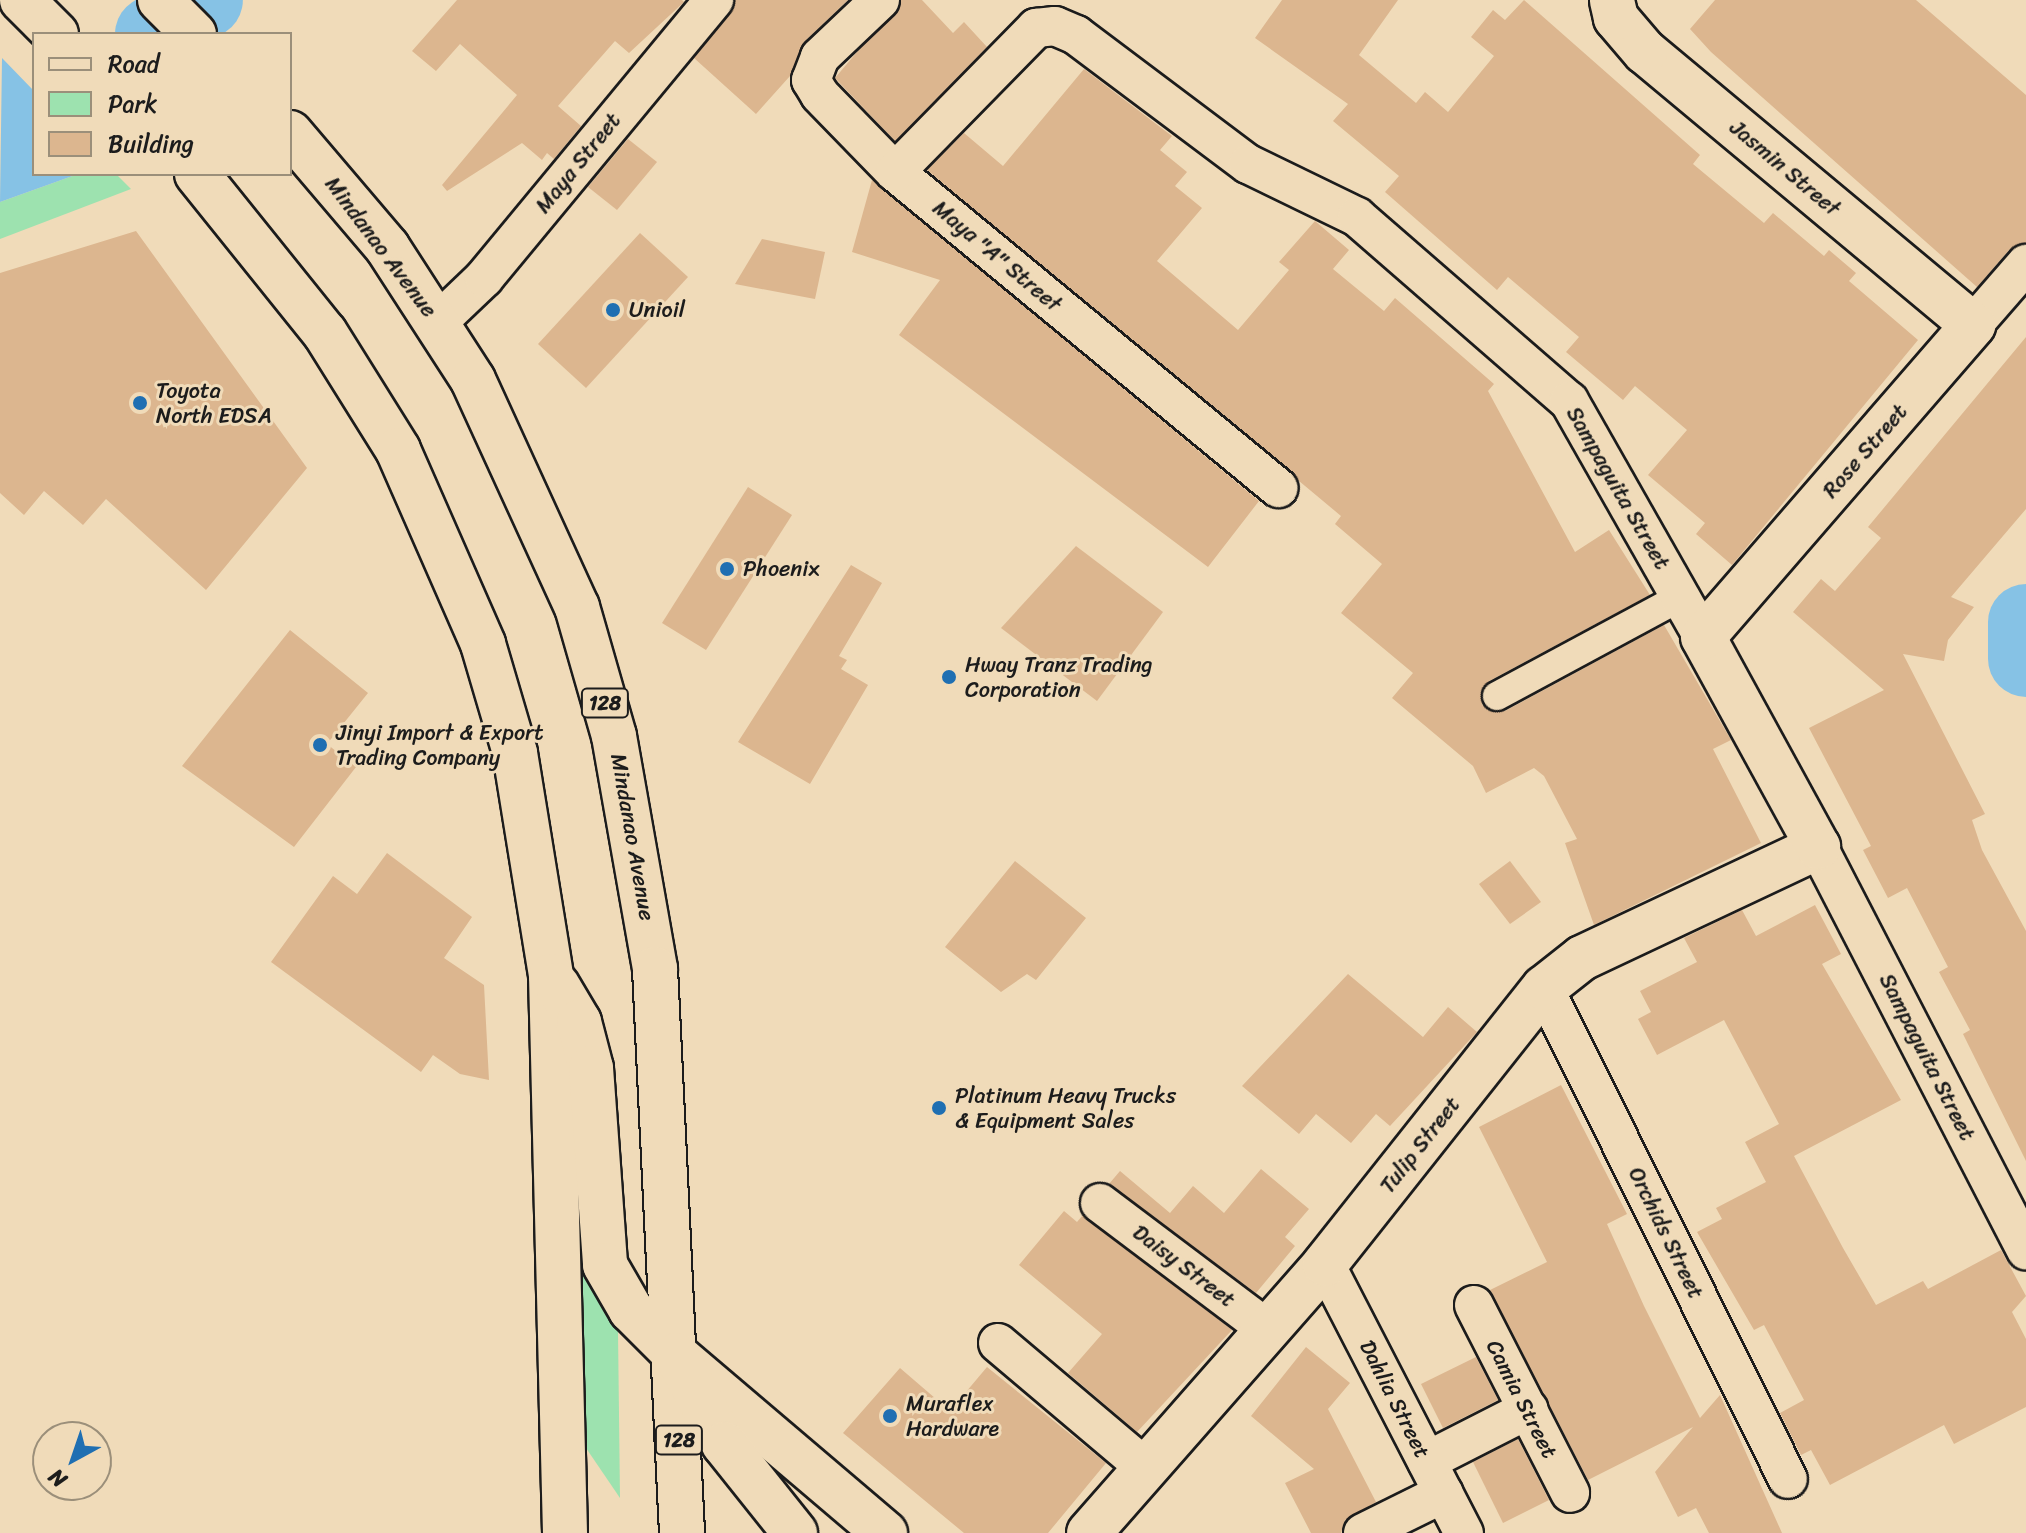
<!DOCTYPE html>
<style>
body{margin:0}
#map{position:relative;width:2026px;height:1533px;overflow:hidden;background:#f0dbb9;font-family:Sriracha,sans-serif}
div>[style]{position:absolute}
[style*='--x']{left:calc(var(--x)*1px);top:calc(var(--y)*1px);width:calc(var(--w)*1px);rotate:calc(var(--a)*1deg)}
.green>*{inset:0;background:#9de2af}
.water>*{inset:0;background:#86c2e5}
.river>*{height:76px;margin:-38px;padding:0 38px;transform-origin:38px;border-radius:38px;background:#86c2e5}
.building>*{inset:0;background:#dcb68f}
.roads{filter:drop-shadow(2px 0 #1c1c1c) drop-shadow(-2px 0 #1c1c1c) drop-shadow(0 2px #1c1c1c) drop-shadow(0 -2px #1c1c1c)}
.pedestrian>*{height:28px;margin:-14px;padding:0 14px;transform-origin:14px;border-radius:14px;background:#f0dbb9}
.minor>*{height:38px;margin:-19px;padding:0 19px;transform-origin:19px;border-radius:19px;background:#f0dbb9}
.tertiary>*{height:44px;margin:-22px;padding:0 22px;transform-origin:22px;border-radius:22px;background:#f0dbb9}
.primary>*{height:44px;margin:-22px;padding:0 22px;transform-origin:22px;border-radius:22px;background:#f0dbb9}
.motorway>*{height:44px;margin:-22px;padding:0 22px;transform-origin:22px;border-radius:22px;background:#f0dbb9}
.dots>*{width:22px;height:22px;translate:-50% -50%;box-sizing:border-box;border:4px solid #f0dbb9;border-radius:50%}
span{translate:-50% -50%;white-space:nowrap;text-align:center;line-height:1.15;-webkit-text-stroke:6px #f0dbb9;paint-order:stroke}
.shield-label span{padding:2px 6px;background:#f0dbb9;border:2px solid;border-radius:6px;-webkit-text-stroke-width:0}
.shield-label{font-size:20px;color:#1c1c1c;font-weight:700}
.street-label{font-size:22px;color:#1c1c1c}
.poi-label{font-size:22px;color:#1c1c1c}
.left{translate:0 -50%;text-align:left}
.legend{position:absolute;left:32px;top:32px;width:260px;height:144px;box-sizing:border-box;background:#f0dbb9;border:2px solid #9b8f7a;margin:0;padding:10px 14px;list-style:none;font-size:24px;color:#1c1c1c}
.legend li{display:flex;align-items:center;gap:16px;height:40px}
.legend b{width:40px;border:2px solid #9b8f7a}
.north{position:absolute;left:32px;top:1421px;width:80px;height:80px;box-sizing:border-box;background:#f0dbb9;border:2px solid #9b8f7a;border-radius:50%;rotate:220deg;font-size:22px;font-weight:700;line-height:32px;text-align:center;color:#1c1c1c}
.north::after{content:'';display:block;margin:auto;width:28px;height:36px;background:#1f6fb2;clip-path:polygon(50% 0,100% 100%,50% 72%,0 100%)}
</style>
<div id="map">
<div class="green">
<div style="clip-path:polygon(78px 174px,116px 174px,131px 189px,0 239px,0 202px)"></div>
<div style="clip-path:polygon(585px 1264px,618px 1331px,620px 1498px,586px 1448px,579px 1418px,576px 1266px)"></div>
</div>
<div class="water">
<div style="clip-path:polygon(2px 58px,34px 91px,34px 174px,78px 174px,0 202px)"></div>
</div>
<div class="river">
<div style="--x:153;--y:34;--w:62;--a:-33.2"></div>
<div style="--x:2026;--y:622;--w:37;--a:90"></div>
</div>
<div class="building">
<div style="clip-path:polygon(457px 0,682px 0,684px 2px,629px 53px,615px 41px,558px 106px,581px 126px,554px 159px,547px 153px,542px 160px,522px 143px,447px 191px,442px 185px,517px 95px,460px 44px,436px 71px,412px 51px)"></div>
<div style="clip-path:polygon(735px 0,848px 0,804px 42px,790px 76px,756px 114px,694px 58px)"></div>
<div style="clip-path:polygon(901px 0,922px 0,953px 33px,964px 22px,987px 47px,895px 141px,835px 78px)"></div>
<div style="clip-path:polygon(1282px 0,1398px 0,1359px 55px,1416px 103px,1425px 92px,1448px 112px,1494px 56px,1471px 37px,1493px 10px,1505px 20px,1524px 0,1700px 155px,1693px 164px,1764px 223px,1773px 213px,1824px 256px,1829px 250px,1856px 273px,1849px 281px,1918px 340px,1732px 565px,1696px 534px,1705px 523px,1648px 475px,1687px 430px,1635px 386px,1623px 400px,1566px 352px,1579px 337px,1508px 277px,1497px 290px,1385px 192px,1399px 176px,1333px 121px,1348px 104px,1255px 38px)"></div>
<div style="clip-path:polygon(1715px 0,1916px 0,2026px 95px,2026px 243px,2009px 250px,1977px 287px,1711px 52px,1690px 29px)"></div>
<div style="clip-path:polygon(1084px 69px,1172px 136px,1160px 150px,1187px 172px,1175px 186px,1202px 208px,1157px 261px,1238px 330px,1289px 270px,1279px 262px,1315px 221px,1349px 250px,1333px 269px,1384px 311px,1395px 298px,1494px 384px,1488px 391px,1575px 552px,1609px 530px,1650px 595px,1489px 681px,1482px 705px,1505px 711px,1664px 625px,1731px 740px,1713px 749px,1761px 843px,1594px 925px,1565px 843px,1577px 839px,1544px 776px,1534px 768px,1486px 793px,1473px 766px,1392px 698px,1413px 673px,1341px 613px,1382px 564px,1335px 524px,1341px 516px,927px 170px,964px 133px,1003px 166px)"></div>
<div style="clip-path:polygon(628px 139px,657px 162px,617px 210px,588px 187px)"></div>
<div style="clip-path:polygon(872px 180px,1259px 501px,1208px 567px,899px 335px,940px 280px,852px 252px)"></div>
<div style="clip-path:polygon(136px 231px,307px 468px,206px 590px,106px 499px,83px 525px,44px 491px,24px 515px,0 493px,0 273px)"></div>
<div style="clip-path:polygon(640px 233px,688px 277px,586px 388px,538px 344px)"></div>
<div style="clip-path:polygon(762px 239px,825px 252px,815px 299px,735px 284px)"></div>
<div style="clip-path:polygon(2026px 337px,2026px 509px,1951px 597px,1974px 607px,1948px 640px,1944px 661px,1903px 654px,1985px 814px,1972px 820px,1982px 850px,2026px 931px,2026px 1161px,1963px 1034px,1970px 1030px,1939px 972px,1948px 967px,1907px 888px,1888px 898px,1863px 850px,1871px 846px,1809px 728px,1884px 690px,1793px 612px,1821px 579px,1835px 591px,1881px 538px,1868px 527px)"></div>
<div style="clip-path:polygon(748px 487px,792px 515px,706px 650px,662px 623px)"></div>
<div style="clip-path:polygon(1076px 546px,1163px 612px,1097px 701px,1001px 628px)"></div>
<div style="clip-path:polygon(851px 565px,882px 583px,839px 656px,847px 660px,841px 669px,868px 685px,810px 784px,738px 742px)"></div>
<div style="clip-path:polygon(290px 630px,368px 693px,327px 744px,356px 767px,294px 847px,182px 766px)"></div>
<div style="clip-path:polygon(387px 853px,472px 917px,444px 958px,484px 985px,489px 1080px,460px 1074px,433px 1055px,421px 1072px,271px 962px,333px 876px,357px 894px)"></div>
<div style="clip-path:polygon(1015px 861px,1086px 918px,1036px 980px,1027px 974px,1001px 992px,945px 947px)"></div>
<div style="clip-path:polygon(1510px 861px,1541px 902px,1510px 924px,1479px 884px)"></div>
<div style="clip-path:polygon(1815px 905px,1841px 954px,1822px 964px,1901px 1100px,1794px 1156px,1843px 1248px,1876px 1305px,1923px 1281px,1928px 1289px,2001px 1250px,2026px 1296px,2012px 1312px,2026px 1339px,2026px 1407px,1954px 1444px,1944px 1425px,1830px 1485px,1811px 1450px,1801px 1455px,1780px 1413px,1804px 1400px,1764px 1325px,1754px 1330px,1697px 1232px,1722px 1219px,1716px 1208px,1766px 1182px,1745px 1142px,1779px 1124px,1724px 1020px,1657px 1055px,1638px 1019px,1651px 1012px,1640px 991px,1697px 962px,1684px 938px,1742px 910px,1756px 936px)"></div>
<div style="clip-path:polygon(1348px 974px,1423px 1037px,1448px 1007px,1477px 1032px,1390px 1126px,1376px 1114px,1351px 1143px,1316px 1114px,1299px 1134px,1242px 1086px)"></div>
<div style="clip-path:polygon(1561px 1085px,1627px 1214px,1607px 1224px,1644px 1306px,1700px 1418px,1720px 1395px,1782px 1533px,1709px 1533px,1696px 1508px,1678px 1517px,1655px 1472px,1693px 1427px,1588px 1480px,1490px 1290px,1547px 1262px,1479px 1127px)"></div>
<div style="clip-path:polygon(1261px 1169px,1309px 1209px,1285px 1237px,1295px 1246px,1256px 1293px,1109px 1184px,1120px 1171px,1170px 1213px,1193px 1186px,1224px 1213px)"></div>
<div style="clip-path:polygon(1064px 1211px,1077px 1222px,1083px 1215px,1232px 1330px,1137px 1432px,1068px 1373px,1102px 1334px,1019px 1265px)"></div>
<div style="clip-path:polygon(1306px 1347px,1350px 1383px,1328px 1409px,1376px 1502px,1345px 1520px,1341px 1533px,1311px 1533px,1285px 1483px,1314px 1469px,1251px 1416px)"></div>
<div style="clip-path:polygon(1476px 1357px,1498px 1400px,1443px 1428px,1421px 1384px)"></div>
<div style="clip-path:polygon(987px 1367px,1106px 1463px,1048px 1533px,964px 1533px,843px 1433px,900px 1368px,950px 1411px)"></div>
<div style="clip-path:polygon(1518px 1439px,1549px 1500px,1503px 1523px,1473px 1462px)"></div>
</div>
<div class="roads">
<div class="pedestrian">
<div style="--x:1497;--y:696;--w:209;--a:-28.3"></div>
</div>
<div class="minor">
<div style="--x:880;--y:0;--w:83;--a:136.5"></div>
<div style="--x:820;--y:57;--w:25;--a:111"></div>
<div style="--x:811;--y:80;--w:17;--a:59"></div>
<div style="--x:820;--y:95;--w:107;--a:45.8"></div>
<div style="--x:895;--y:172;--w:497;--a:39.5"></div>
<div style="--x:895;--y:172;--w:202;--a:-45.6"></div>
<div style="--x:1036;--y:28;--w:19;--a:-6"></div>
<div style="--x:1055;--y:26;--w:23;--a:23"></div>
<div style="--x:1076;--y:35;--w:215;--a:36.9"></div>
<div style="--x:1248;--y:164;--w:121;--a:25.9"></div>
<div style="--x:1357;--y:217;--w:281;--a:41"></div>
<div style="--x:1569;--y:401;--w:271;--a:60.4"></div>
<div style="--x:438;--y:322;--w:64;--a:-43.7"></div>
<div style="--x:484;--y:278;--w:361;--a:-50.4"></div>
<div style="--x:1973;--y:325;--w:81;--a:-49"></div>
<div style="--x:1818;--y:847;--w:454;--a:62.7"></div>
<div style="--x:1544;--y:988;--w:548;--a:63.58"></div>
<div style="--x:1100;--y:1203;--w:209;--a:37"></div>
<div style="--x:1325;--y:1264;--w:303;--a:62.7"></div>
<div style="--x:1474;--y:1305;--w:211;--a:62.9"></div>
<div style="--x:998;--y:1343;--w:194;--a:40.2"></div>
<div style="--x:1427;--y:1461;--w:114;--a:-27"></div>
<div style="--x:1363;--y:1533;--w:90;--a:-26.3"></div>
</div>
<div class="tertiary">
<div style="--x:678;--y:1357;--w:272;--a:40.4"></div>
<div style="--x:1089;--y:1533;--w:358;--a:-48.7"></div>
<div style="--x:1325;--y:1264;--w:352;--a:-51.6"></div>
<div style="--x:1544;--y:988;--w:48;--a:-38.3"></div>
<div style="--x:1582;--y:958;--w:261;--a:-25.2"></div>
<div style="--x:1818;--y:847;--w:239;--a:-118.7"></div>
<div style="--x:1703;--y:637;--w:413;--a:-49.1"></div>
<div style="--x:1973;--y:325;--w:427;--a:-140.2"></div>
<div style="--x:1645;--y:52;--w:45;--a:-130.5"></div>
<div style="--x:1616;--y:18;--w:18;--a:-103"></div>
</div>
<div class="primary">
<div style="--x:22;--y:0;--w:48;--a:45"></div>
<div style="--x:160;--y:0;--w:48;--a:45"></div>
<div style="--x:290;--y:133;--w:150;--a:49.6"></div>
<div style="--x:387;--y:247;--w:158;--a:57.1"></div>
<div style="--x:473;--y:380;--w:250;--a:65.4"></div>
<div style="--x:577;--y:607;--w:134;--a:74"></div>
<div style="--x:614;--y:736;--w:237;--a:80"></div>
<div style="--x:655;--y:969;--w:565;--a:87.26"></div>
<div style="--x:197;--y:174;--w:204;--a:51.2"></div>
<div style="--x:325;--y:333;--w:138;--a:58"></div>
<div style="--x:398;--y:450;--w:212;--a:66.3"></div>
<div style="--x:483;--y:644;--w:114;--a:73.6"></div>
<div style="--x:515;--y:753;--w:226;--a:80.8"></div>
<div style="--x:551;--y:976;--w:557;--a:88.56"></div>
<div style="--x:557;--y:985;--w:43;--a:59.3"></div>
<div style="--x:579;--y:1022;--w:48;--a:75.4"></div>
<div style="--x:591;--y:1068;--w:197;--a:85.9"></div>
<div style="--x:605;--y:1265;--w:52;--a:60"></div>
<div style="--x:631;--y:1310;--w:64;--a:45"></div>
</div>
<div class="motorway">
<div style="--x:676;--y:1355;--w:101;--a:61.7"></div>
<div style="--x:724;--y:1444;--w:114;--a:51.4"></div>
</div>
</div>
<div class="dots">
<div style="left:613px;top:310px;background:#1f6fb2"></div>
<div style="left:140px;top:403px;background:#1f6fb2"></div>
<div style="left:727px;top:569px;background:#1f6fb2"></div>
<div style="left:949px;top:677px;background:#1f6fb2"></div>
<div style="left:320px;top:745px;background:#1f6fb2"></div>
<div style="left:939px;top:1108px;background:#1f6fb2"></div>
<div style="left:890px;top:1416px;background:#1f6fb2"></div>
</div>
<div class="shield-label">
<span style="left:605px;top:703px">128</span>
<span style="left:679px;top:1440px">128</span>
</div>
<div class="street-label">
<span style="left:578px;top:163px;rotate:-51deg">Maya Street</span>
<span style="left:1785px;top:168px;rotate:40deg">Jasmin Street</span>
<span style="left:381px;top:247px;rotate:53deg">Mindanao Avenue</span>
<span style="left:997px;top:256px;rotate:40deg">Maya "A" Street</span>
<span style="left:1865px;top:451px;rotate:-49deg">Rose Street</span>
<span style="left:1618px;top:488px;rotate:60deg">Sampaguita Street</span>
<span style="left:633px;top:837px;rotate:80deg">Mindanao Avenue</span>
<span style="left:1927px;top:1057px;rotate:63deg">Sampaguita Street</span>
<span style="left:1420px;top:1145px;rotate:-52deg">Tulip Street</span>
<span style="left:1666px;top:1233px;rotate:64deg">Orchids Street</span>
<span style="left:1184px;top:1266px;rotate:37deg">Daisy Street</span>
<span style="left:1395px;top:1399px;rotate:63deg">Dahlia Street</span>
<span style="left:1522px;top:1399px;rotate:63deg">Camia Street</span>
</div>
<div class="poi-label">
<span class="left" style="left:629px;top:310px">Unioil</span>
<span class="left" style="left:156px;top:403px">Toyota<br>North EDSA</span>
<span class="left" style="left:743px;top:569px">Phoenix</span>
<span class="left" style="left:965px;top:677px">Hway Tranz Trading<br>Corporation</span>
<span class="left" style="left:336px;top:745px">Jinyi Import &amp; Export<br>Trading Company</span>
<span class="left" style="left:955px;top:1108px">Platinum Heavy Trucks<br>&amp; Equipment Sales</span>
<span class="left" style="left:906px;top:1416px">Muraflex<br>Hardware</span>
</div>
<ul class="legend">
<li><b style="height:10px;background:#f0dbb9"></b>Road</li>
<li><b style="height:22px;background:#9de2af"></b>Park</li>
<li><b style="height:22px;background:#dcb68f"></b>Building</li>
</ul>
<div class="north">N</div>
</div>
